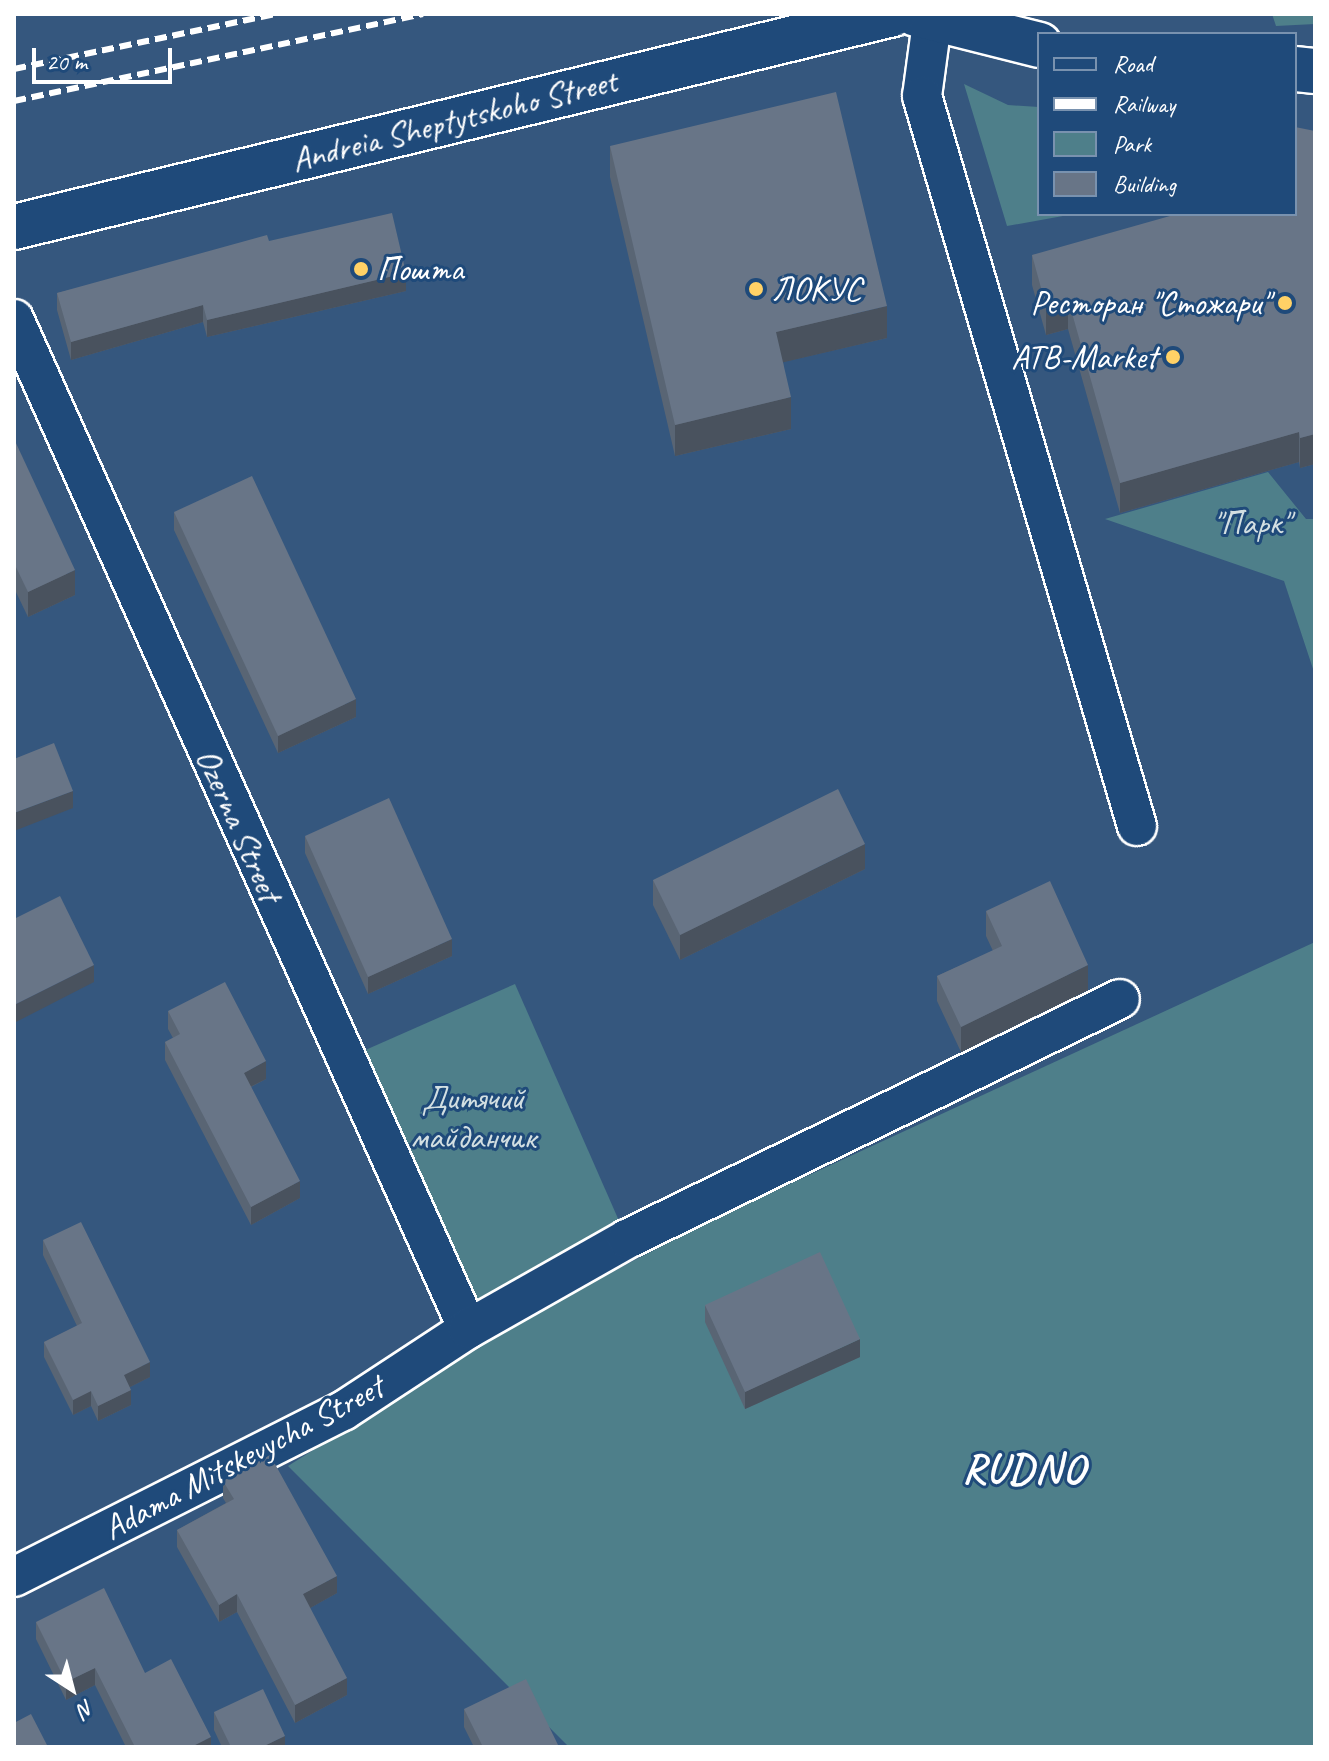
<!DOCTYPE html>
<meta charset="utf-8">
<style>
body{margin:0}
#map{position:relative;width:1329px;height:1761px;overflow:hidden;background:#35577e;font-family:Caveat,sans-serif}
div>[style]{position:absolute}
[style*='--x']{left:calc(var(--x)*1px);top:calc(var(--y)*1px);width:calc(var(--w)*1px);rotate:calc(var(--a)*1deg)}
.green>*{inset:0;background:#4e7f8a}
.roads{filter:drop-shadow(2px 0 #fff) drop-shadow(-2px 0 #fff) drop-shadow(0 2px #fff) drop-shadow(0 -2px #fff)}
.minor>*{height:38px;margin:-19px;padding:0 19px;transform-origin:19px;border-radius:19px;background:#1f4a7a}
.secondary>*{height:44px;margin:-22px;padding:0 22px;transform-origin:22px;border-radius:22px;background:#1f4a7a}
.rail>*{height:6px;margin-top:-3px;transform-origin:0;background:repeating-linear-gradient(90deg,#fff 0 12px,transparent 0 18px)}
.wall>*{inset:0;background:#596574}
.shaded-wall>*{inset:0;background:#49525e}
.building>*{inset:0;background:#687587}
.dots>*{width:22px;height:22px;translate:-50% -50%;box-sizing:border-box;border:4px solid #1f4a7a;border-radius:50%}
span{translate:-50% -50%;white-space:nowrap;text-align:center;line-height:1.15;-webkit-text-stroke:6px #1f4a7a;paint-order:stroke}
.street-label{font-size:34px;color:#fff}
.poi-label{font-size:34px;color:#fff}
.left{translate:0 -50%;text-align:left}
.right{translate:-100% -50%;text-align:right}
.park-label{font-size:34px;color:#d3dfe2}
.district-label{font-size:42px;color:#fff;font-weight:700;letter-spacing:2px}
.frame{position:absolute;inset:0;border:16px solid #fff;pointer-events:none}
.legend{position:absolute;left:1037px;top:32px;width:260px;height:184px;box-sizing:border-box;background:#1f4a7a;border:2px solid #7992af;margin:0;padding:10px 14px;list-style:none;font-size:24px;color:#fff}
.legend li{display:flex;align-items:center;gap:16px;height:40px}
.legend b{width:40px;border:2px solid #7992af}
.north{position:absolute;left:32px;top:1649px;width:80px;height:80px;-webkit-text-stroke:6px #1f4a7a;paint-order:stroke;rotate:144deg;font-size:22px;font-weight:700;line-height:32px;text-align:center;color:#fff}
.north::after{content:'';display:block;margin:auto;width:28px;height:36px;background:#fff;clip-path:polygon(50% 0,100% 100%,50% 72%,0 100%)}
.scale{position:absolute;left:32px;top:48px;width:140px;height:36px;box-sizing:border-box;border:4px solid #fff;border-top:0;padding-left:10px;font-size:24px;line-height:28px;white-space:nowrap;color:#fff;-webkit-text-stroke:6px #1f4a7a;paint-order:stroke}
</style>
<div id="map">
<div class="green">
<div style="clip-path:polygon(1272px 14px,1315px 14px,1315px 24px,1276px 26px)"></div>
<div style="clip-path:polygon(964px 84px,1008px 105px,1039px 107px,1039px 214px,1074px 214px,1007px 226px)"></div>
<div style="clip-path:polygon(1268px 472px,1306px 519px,1315px 519px,1315px 675px,1284px 581px,1105px 519px)"></div>
<div style="clip-path:polygon(1315px 942px,1315px 1747px,569px 1747px,288px 1466px,521px 1319px,716px 1218px)"></div>
<div style="clip-path:polygon(515px 984px,627px 1239px,468px 1329px,345px 1059px)"></div>
</div>
<div class="roads">
<div class="minor">
<div style="--x:933;--y:15;--w:82;--a:97.7"></div>
<div style="--x:922;--y:96;--w:761;--a:73.59"></div>
<div style="--x:14;--y:319;--w:1107;--a:65.8"></div>
<div style="--x:14;--y:1577;--w:369;--a:-26.8"></div>
<div style="--x:343;--y:1411;--w:149;--a:-33.3"></div>
<div style="--x:468;--y:1329;--w:183;--a:-29.5"></div>
<div style="--x:627;--y:1239;--w:548;--a:-25.96"></div>
</div>
<div class="secondary">
<div style="--x:916;--y:14;--w:127;--a:14.1"></div>
<div style="--x:1295;--y:69;--w:20;--a:6"></div>
<div style="--x:14;--y:227;--w:904;--a:-13.62"></div>
</div>
</div>
<div class="rail">
<div style="--x:14;--y:69;--w:267;--a:-11.9"></div>
<div style="--x:14;--y:101;--w:418;--a:-12"></div>
</div>
<div class="wall">
<div style="clip-path:polygon(1315px 131px,1315px 464px,1300px 468px,1299px 462px,1120px 513px,1068px 329px,1046px 335px,1032px 285px,1032px 255px,1295px 214px)"></div>
<div style="clip-path:polygon(610px 146px,887px 338px,783px 362px,791px 429px,675px 456px,610px 177px)"></div>
<div style="clip-path:polygon(269px 241px,406px 291px,207px 337px,203px 322px,71px 360px,57px 310px,57px 293px)"></div>
<div style="clip-path:polygon(14px 442px,75px 595px,28px 617px,14px 588px)"></div>
<div style="clip-path:polygon(174px 512px,356px 717px,278px 753px,174px 530px)"></div>
<div style="clip-path:polygon(305px 836px,452px 956px,368px 994px,305px 853px)"></div>
<div style="clip-path:polygon(865px 869px,680px 960px,653px 905px,653px 880px)"></div>
<div style="clip-path:polygon(986px 911px,1088px 990px,961px 1052px,937px 1001px,937px 976px,993px 951px,986px 936px)"></div>
<div style="clip-path:polygon(168px 1011px,266px 1079px,251px 1087px,300px 1198px,251px 1225px,165px 1060px,165px 1042px,173px 1038px,168px 1029px)"></div>
<div style="clip-path:polygon(43px 1240px,150px 1377px,130px 1387px,131px 1405px,98px 1421px,91px 1406px,73px 1415px,44px 1357px,44px 1342px,77px 1326px,43px 1255px)"></div>
<div style="clip-path:polygon(705px 1305px,860px 1357px,745px 1409px,705px 1322px)"></div>
<div style="clip-path:polygon(223px 1481px,337px 1593px,310px 1608px,347px 1695px,295px 1723px,237px 1612px,219px 1622px,177px 1547px,177px 1530px,226px 1503px,223px 1498px)"></div>
<div style="clip-path:polygon(36px 1622px,145px 1673px,211px 1747px,126px 1747px,95px 1685px,66px 1700px,36px 1639px)"></div>
<div style="clip-path:polygon(464px 1709px,559px 1747px,474px 1747px,464px 1727px)"></div>
<div style="clip-path:polygon(214px 1712px,285px 1747px,222px 1747px,214px 1730px)"></div>
</div>
<div class="shaded-wall">
<div style="clip-path:polygon(406px 273px,406px 291px,207px 337px,207px 320px)"></div>
<div style="clip-path:polygon(1068px 299px,1068px 329px,1046px 335px,1046px 306px)"></div>
<div style="clip-path:polygon(203px 305px,203px 322px,71px 360px,71px 342px)"></div>
<div style="clip-path:polygon(887px 306px,887px 338px,776px 364px,776px 332px)"></div>
<div style="clip-path:polygon(791px 397px,791px 429px,675px 456px,675px 425px)"></div>
<div style="clip-path:polygon(1299px 432px,1299px 462px,1120px 513px,1120px 483px)"></div>
<div style="clip-path:polygon(1315px 434px,1315px 464px,1300px 468px,1300px 438px)"></div>
<div style="clip-path:polygon(75px 570px,75px 595px,28px 617px,28px 592px)"></div>
<div style="clip-path:polygon(356px 699px,356px 717px,278px 753px,278px 736px)"></div>
<div style="clip-path:polygon(73px 791px,73px 808px,14px 831px,14px 813px)"></div>
<div style="clip-path:polygon(865px 844px,865px 869px,680px 960px,680px 935px)"></div>
<div style="clip-path:polygon(452px 939px,452px 956px,368px 994px,368px 977px)"></div>
<div style="clip-path:polygon(94px 965px,94px 982px,14px 1023px,14px 1005px)"></div>
<div style="clip-path:polygon(1088px 965px,1088px 990px,961px 1052px,961px 1027px)"></div>
<div style="clip-path:polygon(266px 1061px,266px 1079px,244px 1090px,244px 1073px)"></div>
<div style="clip-path:polygon(300px 1181px,300px 1198px,251px 1225px,251px 1207px)"></div>
<div style="clip-path:polygon(860px 1339px,860px 1357px,745px 1409px,745px 1392px)"></div>
<div style="clip-path:polygon(150px 1362px,150px 1377px,124px 1390px,124px 1375px)"></div>
<div style="clip-path:polygon(131px 1390px,131px 1405px,98px 1421px,98px 1406px)"></div>
<div style="clip-path:polygon(91px 1391px,91px 1406px,73px 1415px,73px 1400px)"></div>
<div style="clip-path:polygon(337px 1576px,337px 1593px,303px 1612px,303px 1594px)"></div>
<div style="clip-path:polygon(237px 1594px,237px 1612px,219px 1622px,219px 1605px)"></div>
<div style="clip-path:polygon(95px 1668px,95px 1685px,66px 1700px,66px 1682px)"></div>
<div style="clip-path:polygon(347px 1678px,347px 1695px,295px 1723px,295px 1705px)"></div>
<div style="clip-path:polygon(285px 1736px,285px 1747px,262px 1747px)"></div>
<div style="clip-path:polygon(211px 1737px,211px 1747px,191px 1747px)"></div>
</div>
<div class="building">
<div style="clip-path:polygon(836px 92px,887px 306px,776px 332px,791px 397px,675px 425px,610px 146px)"></div>
<div style="clip-path:polygon(1295px 127px,1315px 131px,1315px 434px,1300px 438px,1299px 432px,1120px 483px,1068px 299px,1046px 306px,1032px 255px,1177px 214px,1295px 214px)"></div>
<div style="clip-path:polygon(392px 213px,406px 273px,207px 320px,203px 305px,71px 342px,57px 293px,267px 235px,269px 241px)"></div>
<div style="clip-path:polygon(15px 441px,75px 570px,28px 592px,14px 563px)"></div>
<div style="clip-path:polygon(252px 476px,356px 699px,278px 736px,174px 512px)"></div>
<div style="clip-path:polygon(54px 743px,73px 791px,14px 813px,14px 759px)"></div>
<div style="clip-path:polygon(838px 789px,865px 844px,680px 935px,653px 880px)"></div>
<div style="clip-path:polygon(389px 798px,452px 939px,368px 977px,305px 836px)"></div>
<div style="clip-path:polygon(1050px 881px,1088px 965px,961px 1027px,937px 976px,1002px 946px,986px 911px)"></div>
<div style="clip-path:polygon(60px 896px,94px 965px,14px 1005px,14px 919px)"></div>
<div style="clip-path:polygon(225px 982px,266px 1061px,244px 1073px,300px 1181px,251px 1207px,165px 1042px,180px 1034px,168px 1011px)"></div>
<div style="clip-path:polygon(81px 1222px,150px 1362px,124px 1375px,131px 1390px,98px 1406px,91px 1391px,73px 1400px,44px 1342px,82px 1323px,43px 1240px)"></div>
<div style="clip-path:polygon(820px 1252px,860px 1339px,745px 1392px,705px 1305px)"></div>
<div style="clip-path:polygon(270px 1455px,337px 1576px,303px 1594px,347px 1678px,295px 1705px,237px 1594px,219px 1605px,177px 1530px,234px 1499px,223px 1481px)"></div>
<div style="clip-path:polygon(104px 1588px,145px 1673px,171px 1659px,211px 1737px,191px 1747px,135px 1747px,95px 1668px,66px 1682px,36px 1622px)"></div>
<div style="clip-path:polygon(526px 1679px,559px 1747px,483px 1747px,464px 1709px)"></div>
<div style="clip-path:polygon(263px 1689px,285px 1736px,262px 1747px,231px 1747px,214px 1712px)"></div>
<div style="clip-path:polygon(31px 1714px,48px 1747px,14px 1747px,14px 1723px)"></div>
</div>
<div class="dots">
<div style="left:361px;top:269px;background:#ffd166"></div>
<div style="left:756px;top:289px;background:#ffd166"></div>
<div style="left:1285px;top:303px;background:#ffd166"></div>
<div style="left:1173px;top:357px;background:#ffd166"></div>
</div>
<div class="street-label">
<span style="left:454px;top:120px;rotate:-14deg">Andreia Sheptytskoho Street</span>
<span style="left:239px;top:825px;rotate:66deg">Ozerna Street</span>
<span style="left:243px;top:1457px;rotate:-28deg">Adama Mitskevycha Street</span>
</div>
<div class="poi-label">
<span class="left" style="left:377px;top:269px">Пошта</span>
<span class="left" style="left:772px;top:289px">ЛОКУС</span>
<span class="right" style="left:1269px;top:303px">Ресторан "Стожари"</span>
<span class="right" style="left:1157px;top:357px">ATB-Market</span>
</div>
<div class="park-label">
<span style="left:1251px;top:523px">"Парк"</span>
<span style="left:473px;top:1117px">Дитячий<br>майданчик</span>
</div>
<div class="district-label">
<span style="left:1024px;top:1469px">RUDNO</span>
</div>
<div class="frame"></div>
<ul class="legend">
<li><b style="height:10px;background:#1f4a7a"></b>Road</li>
<li><b style="height:10px;background:#fff"></b>Railway</li>
<li><b style="height:22px;background:#4e7f8a"></b>Park</li>
<li><b style="height:22px;background:#687587"></b>Building</li>
</ul>
<div class="north">N</div>
<div class="scale">20 m</div>
</div>
